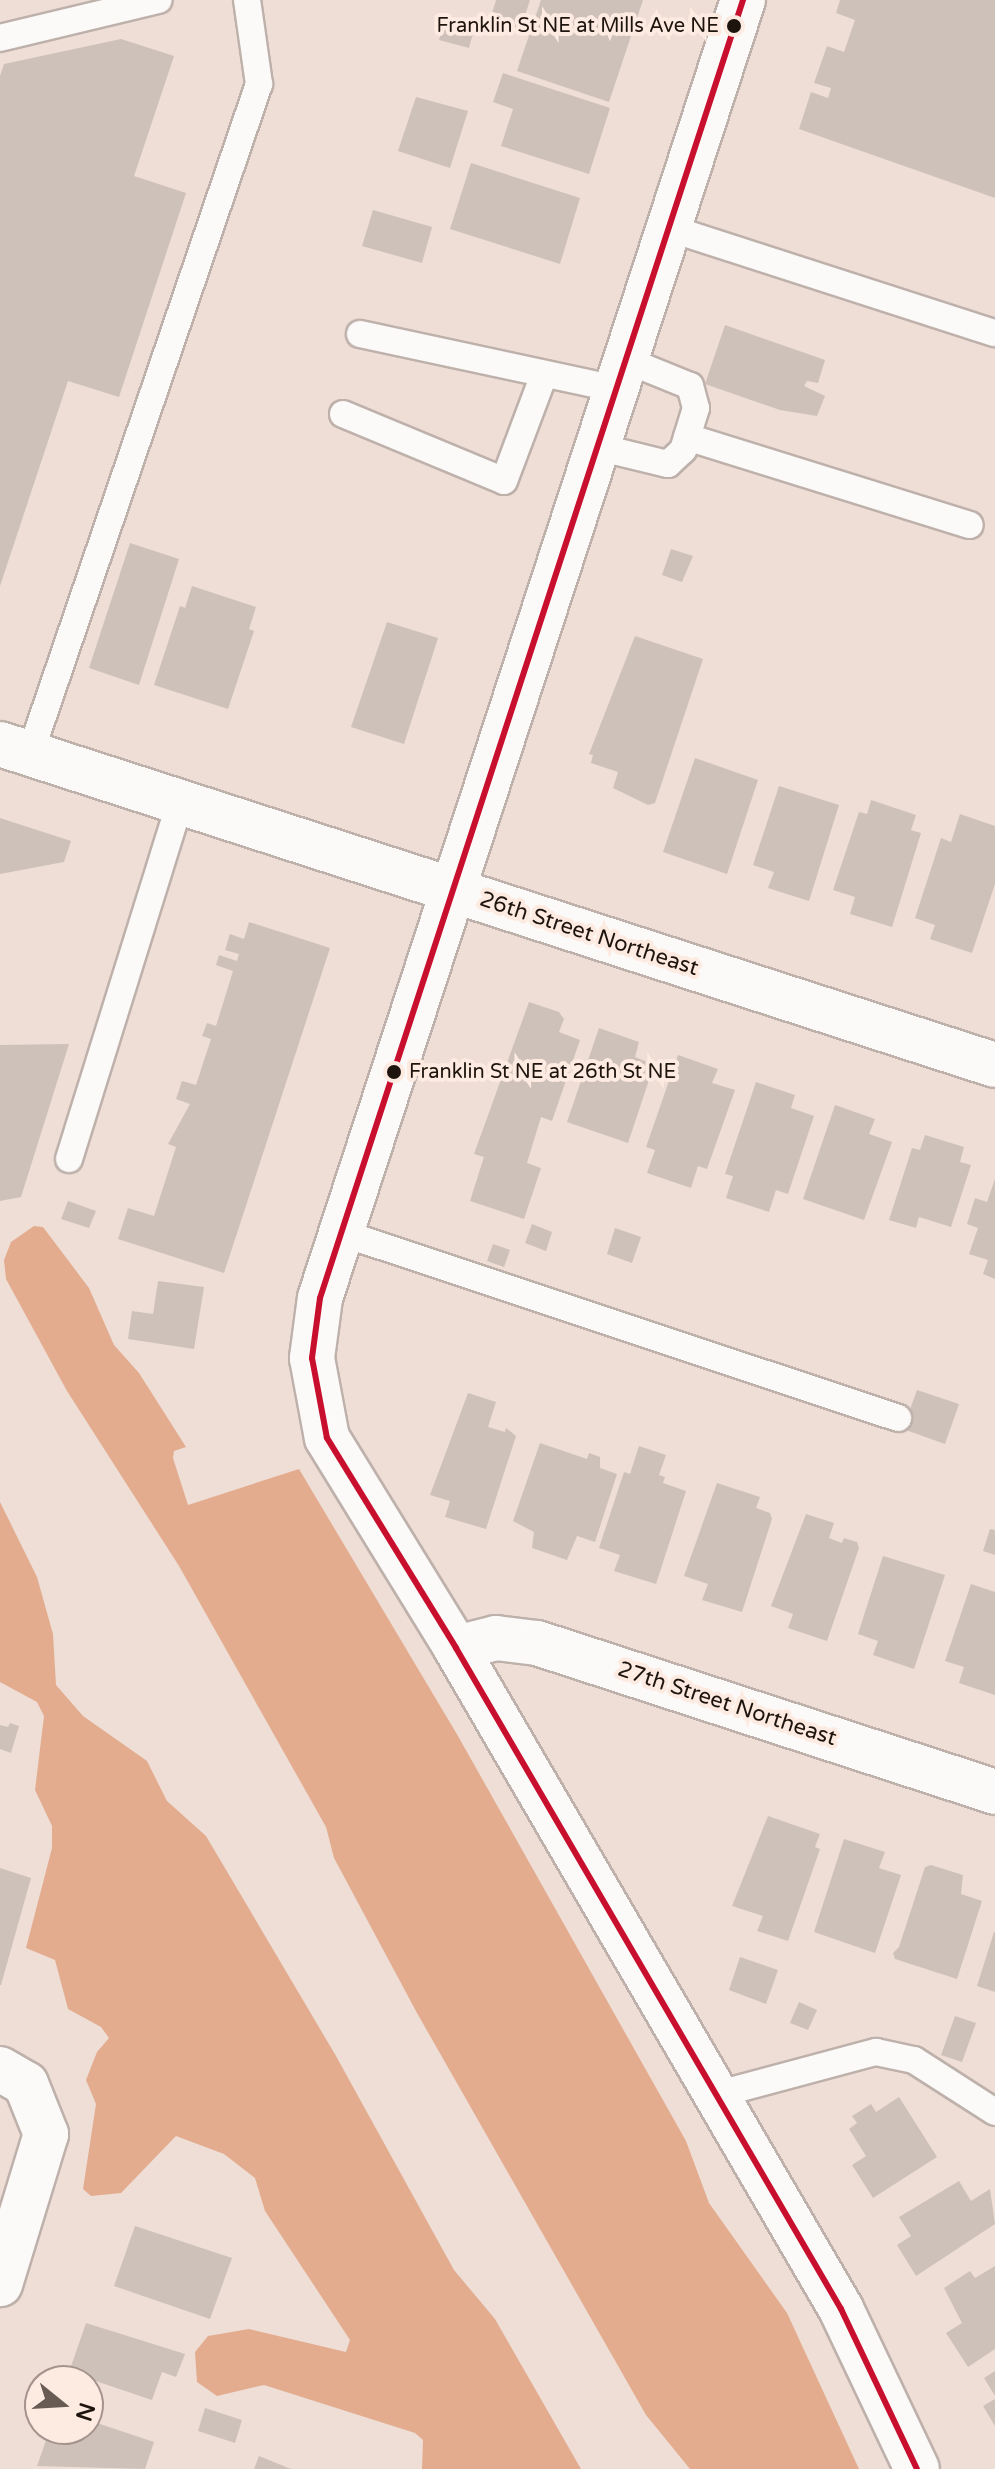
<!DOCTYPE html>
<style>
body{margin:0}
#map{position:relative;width:995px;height:2469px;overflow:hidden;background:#eeded6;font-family:"Varela Round",sans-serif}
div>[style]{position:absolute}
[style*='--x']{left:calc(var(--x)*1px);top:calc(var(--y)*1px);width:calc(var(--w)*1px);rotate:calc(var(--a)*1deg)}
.forest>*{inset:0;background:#e3ac8f}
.building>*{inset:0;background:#cec1ba}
.roads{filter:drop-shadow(2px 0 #beb1ab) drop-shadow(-2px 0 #beb1ab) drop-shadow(0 2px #beb1ab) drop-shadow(0 -2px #beb1ab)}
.lane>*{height:26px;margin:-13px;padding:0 13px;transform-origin:13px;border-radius:13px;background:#fcfaf9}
.street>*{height:44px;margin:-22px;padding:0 22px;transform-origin:22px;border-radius:22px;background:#fcfaf9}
.secondary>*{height:44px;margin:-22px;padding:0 22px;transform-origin:22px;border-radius:22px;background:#fcfaf9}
.bus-1>*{height:6px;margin:-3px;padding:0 3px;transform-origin:3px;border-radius:3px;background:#c8102e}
.dots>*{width:22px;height:22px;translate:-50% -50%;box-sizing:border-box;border:4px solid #fdeae1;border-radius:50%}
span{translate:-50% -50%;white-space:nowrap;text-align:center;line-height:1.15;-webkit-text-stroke:8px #fdeae1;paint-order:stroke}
.bus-label{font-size:20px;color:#1e140e}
.right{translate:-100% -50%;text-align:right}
.left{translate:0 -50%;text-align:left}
.street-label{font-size:22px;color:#1e140e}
.north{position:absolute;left:24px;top:2365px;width:80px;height:80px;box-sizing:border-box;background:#fdeae1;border:2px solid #a4948d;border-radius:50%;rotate:108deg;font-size:22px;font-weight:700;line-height:32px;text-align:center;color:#1e140e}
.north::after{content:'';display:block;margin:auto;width:28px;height:36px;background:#675b54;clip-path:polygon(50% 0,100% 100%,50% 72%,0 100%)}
</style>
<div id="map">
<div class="forest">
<div style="clip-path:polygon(34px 1226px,43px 1227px,89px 1288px,114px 1345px,139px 1373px,186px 1447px,174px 1451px,173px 1458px,188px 1505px,299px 1469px,458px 1736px,686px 2141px,709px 2203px,787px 2313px,859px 2469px,690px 2469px,646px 2415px,417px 2013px,334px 1858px,326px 1827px,179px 1566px,67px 1391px,6px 1279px,4px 1260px,11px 1242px)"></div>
<div style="clip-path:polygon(0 1502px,37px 1577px,53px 1634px,56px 1685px,83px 1716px,147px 1761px,167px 1801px,206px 1836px,336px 2056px,454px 2270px,495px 2319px,581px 2469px,422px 2469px,423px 2440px,415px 2433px,264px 2385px,217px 2396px,197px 2382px,195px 2352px,208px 2336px,249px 2329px,346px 2352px,350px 2340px,265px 2211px,255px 2178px,224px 2154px,176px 2136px,121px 2193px,91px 2196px,83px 2189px,96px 2104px,86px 2080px,97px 2052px,109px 2038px,101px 2027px,68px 2009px,55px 1960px,26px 1948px,52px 1848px,52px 1826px,35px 1790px,44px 1716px,37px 1702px,0 1682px)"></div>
</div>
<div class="building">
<div style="clip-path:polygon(496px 0,530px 0,520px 31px,490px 20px)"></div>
<div style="clip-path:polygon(541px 0,643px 0,609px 102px,517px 71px)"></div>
<div style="clip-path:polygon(840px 0,995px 0,995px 198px,799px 129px,811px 92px,828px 98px,831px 88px,814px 83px,827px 46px,844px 52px,855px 20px,836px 13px)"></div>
<div style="clip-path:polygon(445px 19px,475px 26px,469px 48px,439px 40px)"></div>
<div style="clip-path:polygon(121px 39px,174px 56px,134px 176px,186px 193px,119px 397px,68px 381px,0 586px,0 76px,4px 64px)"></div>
<div style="clip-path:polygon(503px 73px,610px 108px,589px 174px,501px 146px,513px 109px,493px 102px)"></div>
<div style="clip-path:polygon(416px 97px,468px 111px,450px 168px,398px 151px)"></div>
<div style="clip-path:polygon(471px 163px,580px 198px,560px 264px,450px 229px)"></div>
<div style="clip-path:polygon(373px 210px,432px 227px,422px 263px,362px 246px)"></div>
<div style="clip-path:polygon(725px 325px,825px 360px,818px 383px,807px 381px,804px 386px,825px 396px,817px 416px,780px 410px,705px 384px)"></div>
<div style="clip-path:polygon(130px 543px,179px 559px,139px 685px,89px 668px)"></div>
<div style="clip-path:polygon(671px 549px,693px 556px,682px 582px,662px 575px)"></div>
<div style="clip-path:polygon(192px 586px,256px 607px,249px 629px,254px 631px,228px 709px,154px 685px,180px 606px,185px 608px)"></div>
<div style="clip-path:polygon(387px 622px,438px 638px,404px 744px,351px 727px)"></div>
<div style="clip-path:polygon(635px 636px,703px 659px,655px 803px,648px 805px,613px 788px,618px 772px,591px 763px,593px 755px,589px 754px)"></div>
<div style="clip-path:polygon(695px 758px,758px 780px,727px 874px,663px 852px)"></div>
<div style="clip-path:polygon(779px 786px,839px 805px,809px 901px,768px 888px,774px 872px,753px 865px)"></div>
<div style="clip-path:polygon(871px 800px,916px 815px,911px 830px,921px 833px,892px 927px,850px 914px,855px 897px,833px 890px,859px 812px,867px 814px)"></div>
<div style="clip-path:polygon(960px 814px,995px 826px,995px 884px,972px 953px,930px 939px,935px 925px,915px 918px,941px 838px,951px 842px)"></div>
<div style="clip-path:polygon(0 818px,71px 841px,64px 862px,0 874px)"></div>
<div style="clip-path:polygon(249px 922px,330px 948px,224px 1273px,118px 1239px,128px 1208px,154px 1216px,176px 1147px,168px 1144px,190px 1104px,176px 1099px,182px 1081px,196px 1085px,211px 1039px,202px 1036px,207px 1023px,216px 1026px,233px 971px,216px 965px,219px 955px,237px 961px,239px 954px,225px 950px,230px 934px,244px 939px)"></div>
<div style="clip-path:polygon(529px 1002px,559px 1012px,564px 1019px,559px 1032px,580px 1040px,552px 1121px,541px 1117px,527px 1163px,541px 1168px,524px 1219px,470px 1201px,484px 1157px,474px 1154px)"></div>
<div style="clip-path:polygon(599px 1028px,639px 1042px,635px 1057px,654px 1065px,628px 1143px,567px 1122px)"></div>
<div style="clip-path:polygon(69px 1044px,21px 1197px,0 1201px,0 1045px)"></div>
<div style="clip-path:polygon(678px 1055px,718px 1069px,712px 1083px,735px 1090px,707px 1169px,698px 1166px,691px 1188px,647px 1173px,655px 1150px,646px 1147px)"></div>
<div style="clip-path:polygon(756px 1082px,795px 1095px,791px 1108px,814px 1116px,788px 1194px,776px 1190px,769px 1212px,726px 1198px,733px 1176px,725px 1174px)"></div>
<div style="clip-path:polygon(835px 1105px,875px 1119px,869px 1134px,892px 1142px,864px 1220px,803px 1199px)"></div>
<div style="clip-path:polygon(925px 1135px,964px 1147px,960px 1162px,971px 1165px,951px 1227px,919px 1217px,916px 1228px,889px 1220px,912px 1148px,920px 1150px)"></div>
<div style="clip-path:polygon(995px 1179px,995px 1279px,983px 1274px,988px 1260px,969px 1254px,978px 1228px,967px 1224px,975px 1198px,987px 1202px)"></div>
<div style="clip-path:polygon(68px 1201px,96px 1211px,89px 1228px,61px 1219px)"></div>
<div style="clip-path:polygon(532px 1224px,552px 1232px,546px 1251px,525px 1243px)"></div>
<div style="clip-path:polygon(615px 1228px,641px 1237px,632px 1263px,607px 1254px)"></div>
<div style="clip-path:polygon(493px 1244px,510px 1250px,504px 1267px,487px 1261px)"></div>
<div style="clip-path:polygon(158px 1281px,204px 1287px,194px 1349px,128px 1339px,132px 1311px,153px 1314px)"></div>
<div style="clip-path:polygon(917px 1390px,959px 1404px,945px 1444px,903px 1429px)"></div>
<div style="clip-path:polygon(468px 1393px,496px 1402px,488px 1427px,505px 1432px,506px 1428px,516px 1436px,486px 1529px,445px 1517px,450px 1501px,430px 1495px)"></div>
<div style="clip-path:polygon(540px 1443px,587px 1459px,589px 1453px,600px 1457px,600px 1468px,617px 1474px,595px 1542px,577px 1536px,567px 1560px,532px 1548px,534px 1532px,513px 1521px)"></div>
<div style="clip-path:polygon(639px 1446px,666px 1455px,659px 1475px,665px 1477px,663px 1483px,686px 1491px,656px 1584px,614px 1571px,620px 1555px,599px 1548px,624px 1472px,630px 1474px)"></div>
<div style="clip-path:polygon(717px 1483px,760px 1497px,756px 1508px,770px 1513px,772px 1519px,742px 1612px,702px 1600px,708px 1584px,684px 1576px)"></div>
<div style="clip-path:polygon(806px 1514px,834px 1523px,829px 1538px,842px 1543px,844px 1538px,857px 1542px,859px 1548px,827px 1641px,788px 1628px,793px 1614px,771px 1606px)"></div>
<div style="clip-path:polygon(990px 1529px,995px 1530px,995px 1555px,983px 1551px)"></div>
<div style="clip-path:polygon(883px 1556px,945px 1575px,914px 1669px,873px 1655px,878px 1641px,858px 1634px)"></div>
<div style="clip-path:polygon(971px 1584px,995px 1592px,995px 1695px,959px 1683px,964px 1667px,945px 1661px)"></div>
<div style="clip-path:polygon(10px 1723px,19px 1726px,11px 1753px,0 1749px,0 1725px,8px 1727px)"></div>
<div style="clip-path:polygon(768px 1816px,820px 1834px,815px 1847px,820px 1849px,788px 1941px,757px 1931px,763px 1916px,732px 1906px)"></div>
<div style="clip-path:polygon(844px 1839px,885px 1852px,879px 1868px,901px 1875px,875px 1953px,814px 1932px)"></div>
<div style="clip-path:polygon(931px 1865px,963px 1875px,961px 1894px,982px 1901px,957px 1979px,895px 1959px,893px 1953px,899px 1947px,925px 1867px)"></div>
<div style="clip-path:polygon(0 1868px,31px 1878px,1px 1985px,0 1985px)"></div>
<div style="clip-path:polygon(994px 1932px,995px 1932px,995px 1992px,977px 1986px)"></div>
<div style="clip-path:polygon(740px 1957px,778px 1970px,766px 2004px,729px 1990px)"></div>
<div style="clip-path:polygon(799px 2002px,817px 2010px,808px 2030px,790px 2023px)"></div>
<div style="clip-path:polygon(955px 2016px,976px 2023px,962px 2062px,941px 2055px)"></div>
<div style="clip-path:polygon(899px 2097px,937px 2157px,873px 2198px,852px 2165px,866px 2156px,849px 2129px,857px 2123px,852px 2116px,871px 2104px,876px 2112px)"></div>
<div style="clip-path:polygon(959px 2181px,971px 2201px,990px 2189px,995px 2224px,916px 2276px,897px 2245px,911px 2236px,899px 2217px)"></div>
<div style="clip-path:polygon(135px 2226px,232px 2258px,210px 2319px,114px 2286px)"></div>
<div style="clip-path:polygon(995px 2266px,995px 2349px,968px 2367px,946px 2333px,962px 2323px,944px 2288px,970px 2271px,975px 2278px)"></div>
<div style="clip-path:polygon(86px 2323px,185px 2354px,176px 2377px,162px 2372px,152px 2400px,69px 2372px)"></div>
<div style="clip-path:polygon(995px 2371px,995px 2396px,984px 2378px)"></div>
<div style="clip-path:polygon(995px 2399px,995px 2426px,983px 2406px)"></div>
<div style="clip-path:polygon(205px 2408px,242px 2420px,235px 2443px,198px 2431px)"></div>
<div style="clip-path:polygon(88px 2420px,154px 2442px,145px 2469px,37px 2466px,50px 2429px,88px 2429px)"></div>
<div style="clip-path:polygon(259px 2456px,291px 2469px,254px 2469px)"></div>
</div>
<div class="roads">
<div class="lane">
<div style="--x:0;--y:38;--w:163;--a:-13.5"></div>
<div style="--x:669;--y:228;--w:342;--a:17.9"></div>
<div style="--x:360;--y:334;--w:263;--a:12.1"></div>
<div style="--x:343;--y:414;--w:174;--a:22.6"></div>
<div style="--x:504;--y:481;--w:111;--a:-69.4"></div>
<div style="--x:687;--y:437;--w:296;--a:17.3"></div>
<div style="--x:598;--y:447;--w:72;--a:13.7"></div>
<div style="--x:668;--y:464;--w:21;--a:-43"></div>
<div style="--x:683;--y:450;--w:44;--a:-72.8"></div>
<div style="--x:696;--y:408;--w:23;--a:-105"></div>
<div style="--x:690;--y:386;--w:69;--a:-157.9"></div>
<div style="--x:30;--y:754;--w:708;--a:-71.13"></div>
<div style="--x:259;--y:84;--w:85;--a:-98.1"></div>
<div style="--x:69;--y:1159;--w:374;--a:-72.7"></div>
<div style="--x:342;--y:1233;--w:586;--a:18.4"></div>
<div style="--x:715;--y:2095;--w:167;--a:-15"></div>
<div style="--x:876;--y:2052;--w:39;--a:12"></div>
<div style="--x:914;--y:2060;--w:96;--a:32.7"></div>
</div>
<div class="street">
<div style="--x:0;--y:744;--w:1045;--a:17.88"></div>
<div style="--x:456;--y:1648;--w:41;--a:-14"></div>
<div style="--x:496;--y:1638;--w:41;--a:7"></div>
<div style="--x:537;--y:1643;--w:482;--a:18"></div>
<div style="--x:0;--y:2069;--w:30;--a:30"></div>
<div style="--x:26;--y:2084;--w:54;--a:68.2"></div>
<div style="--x:46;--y:2134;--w:157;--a:107"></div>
</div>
<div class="secondary">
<div style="--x:743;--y:0;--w:1365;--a:108.05"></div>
<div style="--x:320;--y:1298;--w:61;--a:97.6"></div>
<div style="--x:312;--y:1358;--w:81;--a:79.4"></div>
<div style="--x:327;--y:1438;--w:246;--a:58.4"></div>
<div style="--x:456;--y:1648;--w:765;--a:59.78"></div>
<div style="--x:841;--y:2309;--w:177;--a:64.6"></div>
</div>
</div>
<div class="bus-1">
<div style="--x:743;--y:0;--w:1365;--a:108.05"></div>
<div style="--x:320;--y:1298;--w:61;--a:97.6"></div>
<div style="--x:312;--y:1358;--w:81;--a:79.4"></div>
<div style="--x:327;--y:1438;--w:246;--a:58.4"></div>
<div style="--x:456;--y:1648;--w:765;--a:59.78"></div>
<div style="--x:841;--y:2309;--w:177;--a:64.6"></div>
</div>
<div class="dots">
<div style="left:734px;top:26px;background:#1e140e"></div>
<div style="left:394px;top:1072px;background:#1e140e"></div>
</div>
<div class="bus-label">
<span class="right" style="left:719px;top:26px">Franklin St NE at Mills Ave NE</span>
<span class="left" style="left:409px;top:1072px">Franklin St NE at 26th St NE</span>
</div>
<div class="street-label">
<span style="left:589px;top:934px;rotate:18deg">26th Street Northeast</span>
<span style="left:727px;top:1704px;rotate:18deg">27th Street Northeast</span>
</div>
<div class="north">N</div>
</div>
